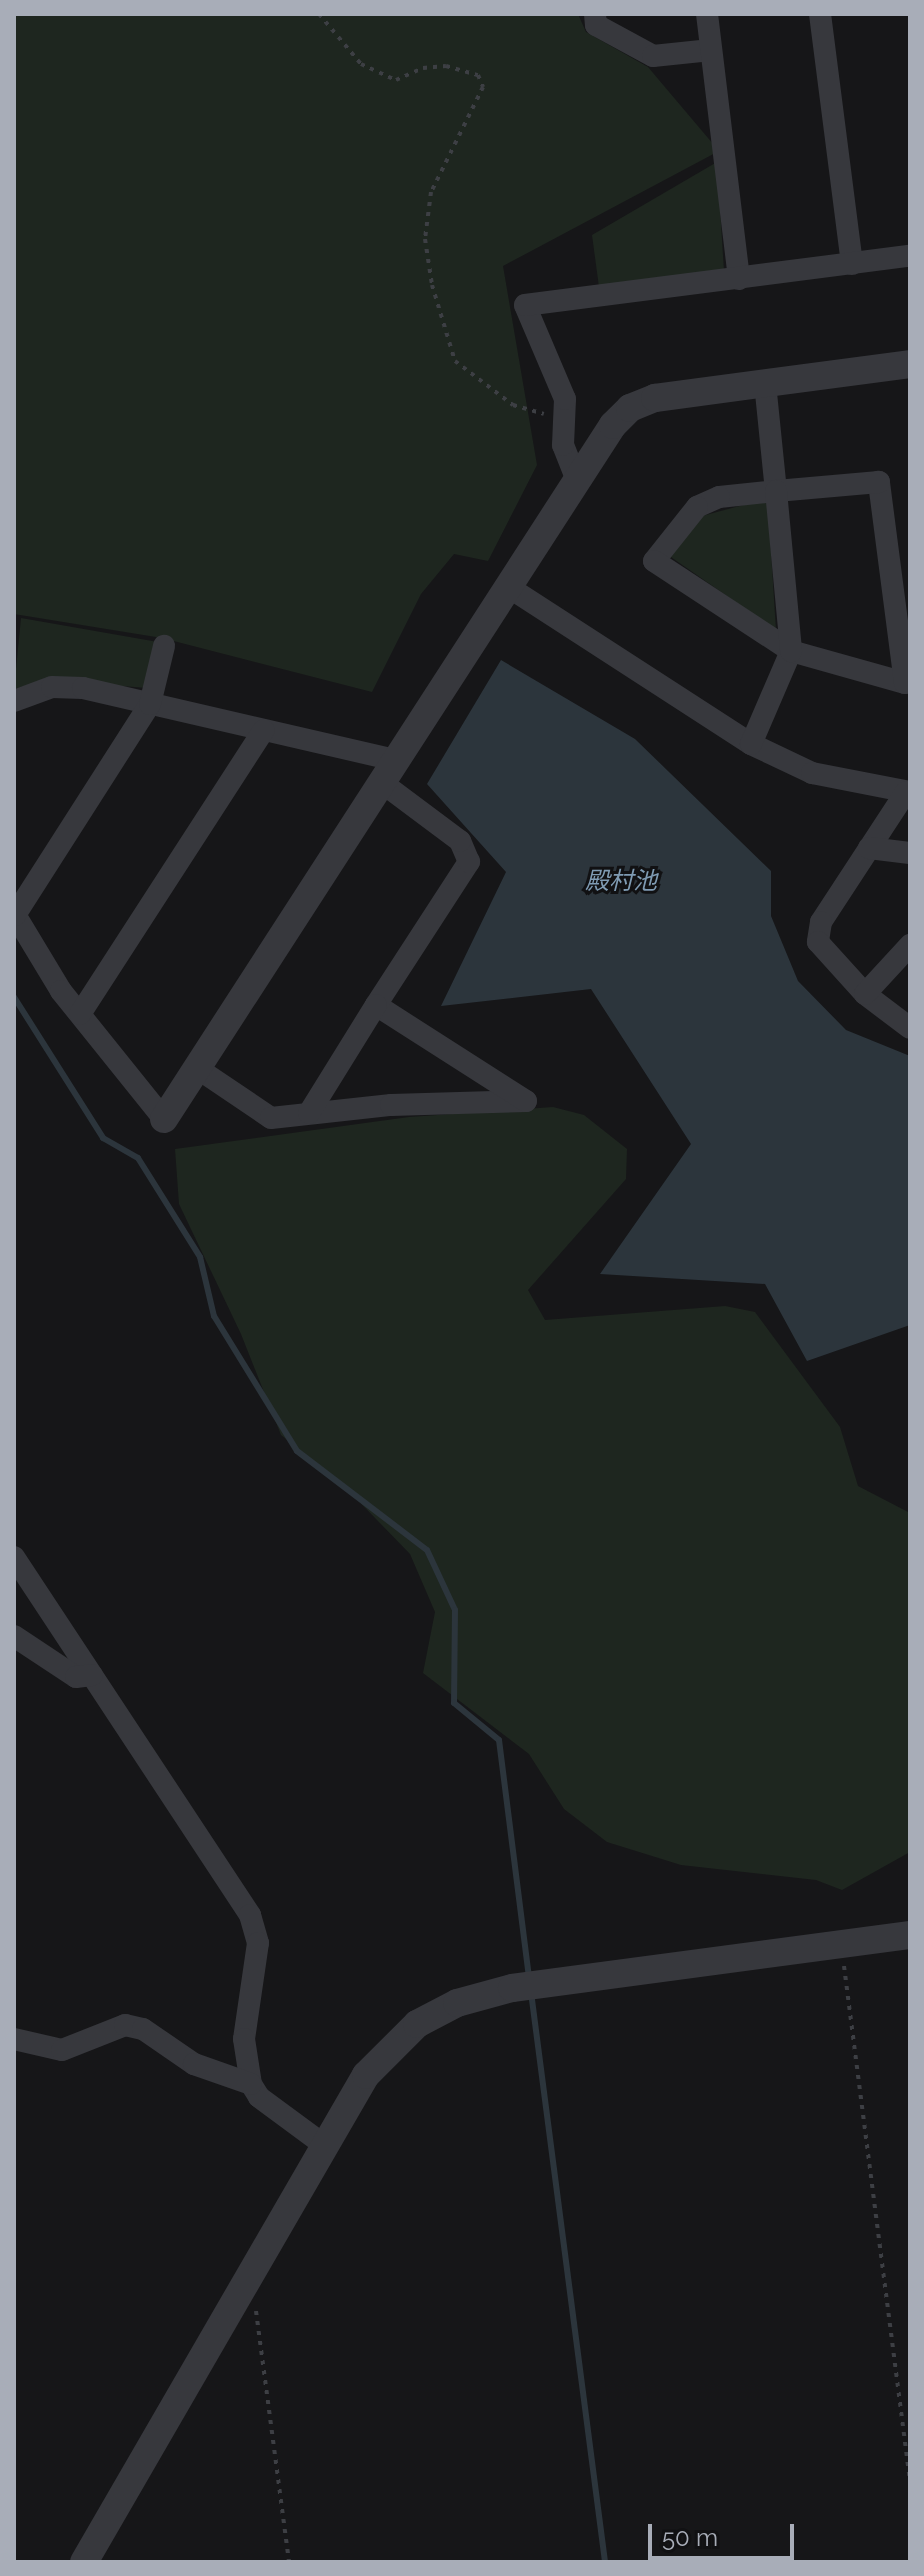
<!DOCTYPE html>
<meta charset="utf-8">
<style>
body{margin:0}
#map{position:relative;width:924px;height:2576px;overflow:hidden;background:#161618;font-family:Raleway,"Noto Sans JP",sans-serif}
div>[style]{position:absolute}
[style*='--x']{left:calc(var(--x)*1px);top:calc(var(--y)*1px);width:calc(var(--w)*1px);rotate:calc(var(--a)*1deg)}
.green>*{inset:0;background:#1e261f}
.water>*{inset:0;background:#2c353c}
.stream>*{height:6px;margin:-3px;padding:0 3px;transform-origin:3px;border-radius:3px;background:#2c353c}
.path>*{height:4px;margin-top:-2px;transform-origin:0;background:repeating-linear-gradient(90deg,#3d3f44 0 4px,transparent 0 10px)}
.minor>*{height:22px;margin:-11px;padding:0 11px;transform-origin:11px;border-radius:11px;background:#37383d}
.tertiary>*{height:28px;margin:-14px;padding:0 14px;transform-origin:14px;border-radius:14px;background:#37383d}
span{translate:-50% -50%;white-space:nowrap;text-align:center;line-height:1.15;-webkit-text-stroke:6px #111113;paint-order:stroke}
.water-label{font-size:24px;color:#7f9bb3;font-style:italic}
.frame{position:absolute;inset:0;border:16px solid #a8adb8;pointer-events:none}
.scale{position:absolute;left:648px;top:2524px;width:146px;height:36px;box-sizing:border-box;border:4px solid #a8adb8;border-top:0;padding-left:10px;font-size:24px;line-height:28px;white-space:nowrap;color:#a8adb8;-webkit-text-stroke:6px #111113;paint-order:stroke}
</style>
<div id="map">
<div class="green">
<div style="clip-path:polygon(14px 14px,578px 14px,586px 32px,648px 67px,719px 151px,503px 266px,537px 465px,488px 561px,454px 554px,421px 594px,372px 692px,162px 638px,14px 614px)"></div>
<div style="clip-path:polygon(717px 162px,724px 271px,599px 287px,592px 235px)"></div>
<div style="clip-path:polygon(762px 500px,768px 505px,776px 630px,668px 555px,702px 516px)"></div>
<div style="clip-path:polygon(21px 618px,158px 642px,147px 688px,46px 680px,14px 689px)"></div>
<div style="clip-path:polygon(553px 1107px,584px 1115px,627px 1149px,626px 1179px,528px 1290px,545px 1320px,725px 1306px,755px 1312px,840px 1427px,858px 1486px,910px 1513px,910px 1852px,842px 1890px,816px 1880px,681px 1865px,607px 1842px,564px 1809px,529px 1754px,423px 1673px,435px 1612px,410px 1554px,342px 1484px,281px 1435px,241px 1334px,179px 1204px,175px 1149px,409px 1117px)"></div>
</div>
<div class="water">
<div style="clip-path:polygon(501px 660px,635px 739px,771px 871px,771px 916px,798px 981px,846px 1030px,910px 1056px,910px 1325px,807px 1361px,765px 1284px,600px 1274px,691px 1144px,591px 989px,441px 1006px,506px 872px,427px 784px)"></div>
</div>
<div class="stream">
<div style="--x:14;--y:997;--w:167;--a:57.7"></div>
<div style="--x:103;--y:1138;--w:40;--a:29.7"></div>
<div style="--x:138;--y:1158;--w:117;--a:57.9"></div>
<div style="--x:200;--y:1257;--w:61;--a:76.7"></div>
<div style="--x:214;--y:1316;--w:158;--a:58.4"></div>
<div style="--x:297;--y:1451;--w:163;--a:37.3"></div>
<div style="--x:427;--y:1550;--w:66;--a:65"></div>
<div style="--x:455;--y:1610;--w:93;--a:90.6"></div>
<div style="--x:454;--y:1703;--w:58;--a:39.4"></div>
<div style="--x:499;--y:1740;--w:239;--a:82.8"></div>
<div style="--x:531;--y:1992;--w:575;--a:82.6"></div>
</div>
<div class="path">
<div style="--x:319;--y:14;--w:65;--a:50"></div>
<div style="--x:361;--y:64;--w:38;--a:25"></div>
<div style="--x:396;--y:80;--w:30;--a:-24"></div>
<div style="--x:423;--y:68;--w:23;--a:-5"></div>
<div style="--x:446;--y:66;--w:33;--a:16"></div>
<div style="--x:478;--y:75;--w:13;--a:67"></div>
<div style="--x:483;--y:87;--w:117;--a:116.3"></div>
<div style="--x:431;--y:192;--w:47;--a:97.3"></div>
<div style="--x:425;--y:239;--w:47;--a:81.3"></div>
<div style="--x:432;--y:285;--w:79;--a:73.2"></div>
<div style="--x:455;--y:361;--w:73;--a:37.2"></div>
<div style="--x:513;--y:405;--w:32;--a:16"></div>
<div style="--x:844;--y:1966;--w:519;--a:82.7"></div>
<div style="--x:256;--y:2311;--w:253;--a:82.5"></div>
</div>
<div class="minor">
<div style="--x:595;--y:14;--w:11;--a:85"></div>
<div style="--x:596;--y:25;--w:65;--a:28.5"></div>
<div style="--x:653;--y:56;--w:58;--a:-5.9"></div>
<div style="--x:707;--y:14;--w:267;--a:83.1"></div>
<div style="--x:820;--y:14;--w:252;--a:82.7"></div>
<div style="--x:765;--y:383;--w:109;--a:84.2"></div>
<div style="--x:776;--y:491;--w:57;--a:174"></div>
<div style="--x:719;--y:497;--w:24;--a:156"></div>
<div style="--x:697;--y:507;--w:69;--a:128.5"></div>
<div style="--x:654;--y:561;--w:164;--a:33.3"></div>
<div style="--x:578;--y:483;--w:41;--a:-111.5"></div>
<div style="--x:563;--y:445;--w:46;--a:-87.5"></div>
<div style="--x:565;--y:399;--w:102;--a:-113.1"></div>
<div style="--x:525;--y:305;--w:388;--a:-7.3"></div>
<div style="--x:510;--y:588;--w:287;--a:32.9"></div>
<div style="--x:751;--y:744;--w:68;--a:25.4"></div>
<div style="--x:812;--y:773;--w:100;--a:11"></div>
<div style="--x:14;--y:701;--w:40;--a:-20.2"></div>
<div style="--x:52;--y:687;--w:31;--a:2"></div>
<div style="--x:83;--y:688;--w:320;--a:13"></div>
<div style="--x:751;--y:744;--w:101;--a:-66.7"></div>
<div style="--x:791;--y:651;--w:118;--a:15.7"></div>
<div style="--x:905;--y:683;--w:203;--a:-97.4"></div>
<div style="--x:879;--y:482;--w:103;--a:175"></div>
<div style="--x:776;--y:491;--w:161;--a:84.6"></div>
<div style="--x:906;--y:792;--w:155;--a:123.2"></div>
<div style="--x:821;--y:922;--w:20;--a:99"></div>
<div style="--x:818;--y:942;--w:70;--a:47.9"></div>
<div style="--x:865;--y:994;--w:56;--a:37.1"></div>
<div style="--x:869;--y:848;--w:41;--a:7"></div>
<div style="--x:14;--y:913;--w:91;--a:58.9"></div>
<div style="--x:61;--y:991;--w:164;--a:51.2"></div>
<div style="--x:15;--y:915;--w:250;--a:-57.4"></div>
<div style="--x:150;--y:704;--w:60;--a:-76.4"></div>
<div style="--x:865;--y:994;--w:67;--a:-47.4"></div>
<div style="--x:80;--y:1014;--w:338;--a:-57.1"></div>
<div style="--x:197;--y:1068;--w:89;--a:34"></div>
<div style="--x:271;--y:1118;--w:121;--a:-6.2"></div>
<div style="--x:391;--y:1105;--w:135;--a:-1.7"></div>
<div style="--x:526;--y:1101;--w:178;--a:-147.4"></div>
<div style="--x:376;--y:1005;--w:171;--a:-57"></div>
<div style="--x:469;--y:862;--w:23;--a:-113"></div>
<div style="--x:460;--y:841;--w:99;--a:-143.2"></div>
<div style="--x:309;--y:1113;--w:127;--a:-58.2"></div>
<div style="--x:14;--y:1557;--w:429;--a:56.6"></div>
<div style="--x:250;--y:1915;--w:29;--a:74"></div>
<div style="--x:258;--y:1943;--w:97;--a:98.3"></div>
<div style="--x:244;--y:2039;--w:46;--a:81.2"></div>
<div style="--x:251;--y:2084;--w:15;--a:58"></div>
<div style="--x:259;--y:2097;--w:81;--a:36.4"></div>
<div style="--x:14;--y:1636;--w:74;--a:33.5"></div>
<div style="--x:76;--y:1677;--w:16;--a:-7"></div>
<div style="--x:14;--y:2039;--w:49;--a:12.9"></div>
<div style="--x:62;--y:2050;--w:68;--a:-21.6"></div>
<div style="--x:125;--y:2025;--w:18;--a:13"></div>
<div style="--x:143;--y:2029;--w:62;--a:34.5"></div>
<div style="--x:194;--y:2064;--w:60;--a:19.3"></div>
</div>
<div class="tertiary">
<div style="--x:164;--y:1119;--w:827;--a:-57.1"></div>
<div style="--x:613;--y:425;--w:24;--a:-45"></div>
<div style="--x:630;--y:408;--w:27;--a:-22"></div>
<div style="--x:655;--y:398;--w:257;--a:-7.6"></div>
<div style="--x:84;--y:2562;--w:563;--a:-59.93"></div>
<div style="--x:366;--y:2075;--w:72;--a:-45"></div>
<div style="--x:417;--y:2024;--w:45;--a:-27.7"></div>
<div style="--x:457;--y:2003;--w:57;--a:-15.3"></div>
<div style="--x:512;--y:1988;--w:402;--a:-7.6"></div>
</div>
<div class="water-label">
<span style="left:621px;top:881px">殿村池</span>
</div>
<div class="frame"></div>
<div class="scale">50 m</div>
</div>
